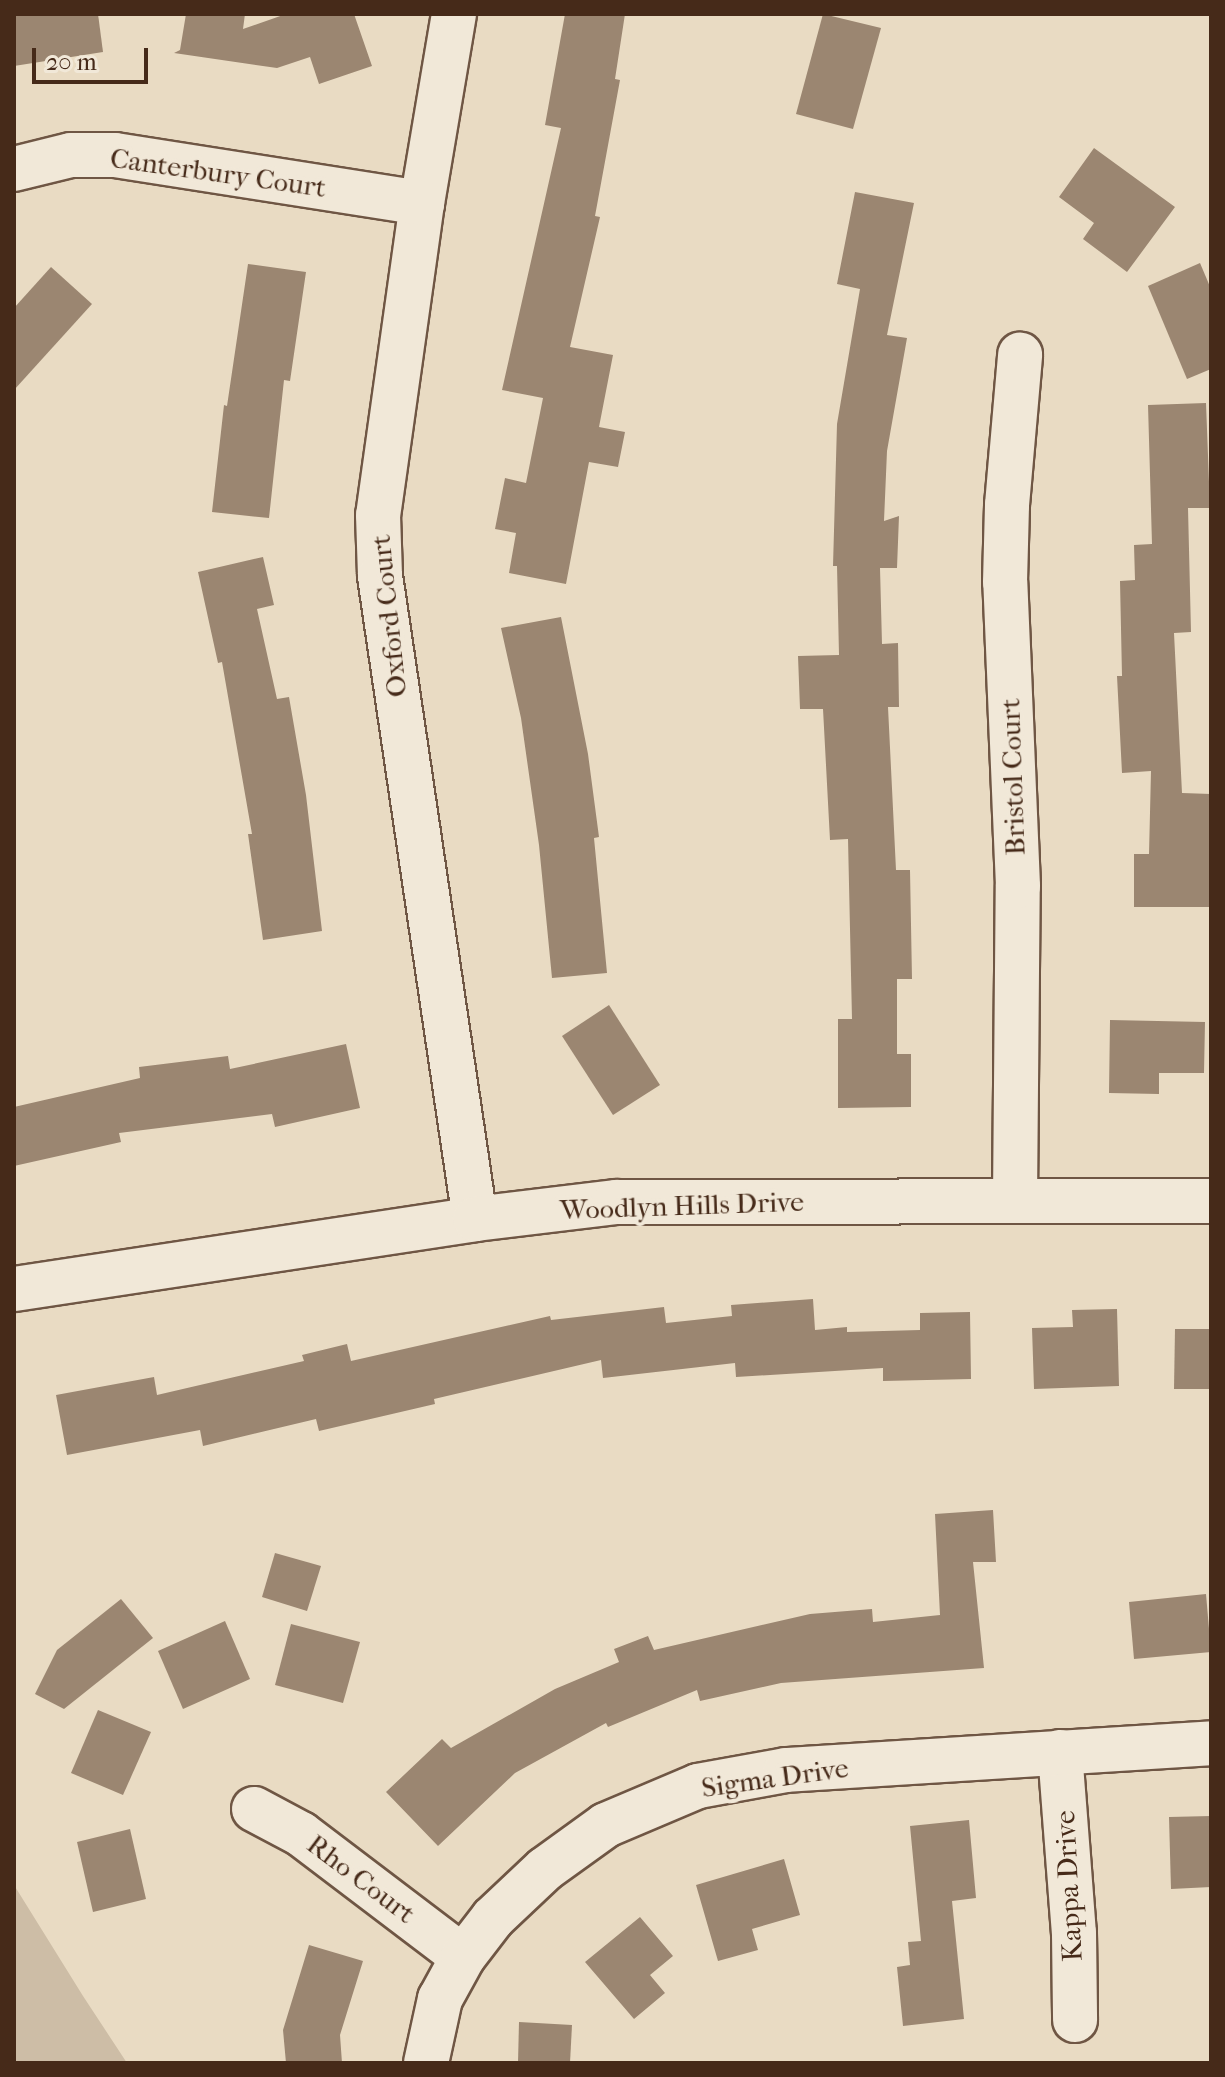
<!DOCTYPE html>
<style>
body{margin:0}
#map{position:relative;width:1225px;height:2077px;overflow:hidden;background:#e9dbc3;font-family:"IM FELL French Canon",serif}
div>[style]{position:absolute}
[style*='--x']{left:calc(var(--x)*1px);top:calc(var(--y)*1px);width:calc(var(--w)*1px);rotate:calc(var(--a)*1deg)}
.green>*{inset:0;background:#cdbda6}
.building>*{inset:0;background:#9b8671}
.roads{filter:drop-shadow(2px 0 #6f5644) drop-shadow(-2px 0 #6f5644) drop-shadow(0 2px #6f5644) drop-shadow(0 -2px #6f5644)}
.minor>*{height:44px;margin:-22px;padding:0 22px;transform-origin:22px;border-radius:22px;background:#f1e8d8}
span{translate:-50% -50%;white-space:nowrap;text-align:center;line-height:1.15;-webkit-text-stroke:8px #f1e8d8;paint-order:stroke}
.street-label{font-size:28px;color:#462a19}
.frame{position:absolute;inset:0;border:16px solid #462a19;pointer-events:none}
.scale{position:absolute;left:32px;top:48px;width:116px;height:36px;box-sizing:border-box;border:4px solid #462a19;border-top:0;padding-left:10px;font-size:24px;line-height:28px;white-space:nowrap;color:#462a19;-webkit-text-stroke:6px #f1e8d8;paint-order:stroke}
</style>
<div id="map">
<div class="green">
<div style="clip-path:polygon(14px 1885px,83px 1996px,127px 2063px,14px 2063px)"></div>
</div>
<div class="building">
<div style="clip-path:polygon(14px 14px,98px 14px,103px 52px,14px 66px)"></div>
<div style="clip-path:polygon(186px 14px,245px 14px,243px 29px,286px 14px,354px 14px,372px 66px,319px 84px,310px 57px,277px 68px,174px 53px,180px 50px)"></div>
<div style="clip-path:polygon(565px 14px,625px 14px,615px 79px,620px 80px,595px 216px,600px 217px,570px 347px,613px 355px,599px 427px,625px 432px,618px 467px,589px 462px,566px 584px,509px 573px,516px 533px,495px 529px,505px 478px,526px 483px,543px 398px,502px 390px,561px 128px,545px 125px)"></div>
<div style="clip-path:polygon(823px 14px,881px 28px,853px 129px,796px 114px)"></div>
<div style="clip-path:polygon(1094px 148px,1175px 207px,1127px 272px,1083px 239px,1094px 223px,1059px 197px)"></div>
<div style="clip-path:polygon(855px 192px,914px 203px,887px 335px,907px 338px,887px 451px,884px 521px,899px 516px,897px 568px,880px 568px,882px 644px,898px 643px,899px 707px,888px 707px,896px 870px,910px 870px,912px 979px,897px 979px,897px 1054px,911px 1054px,911px 1107px,838px 1108px,838px 1019px,852px 1019px,848px 839px,830px 840px,823px 709px,800px 709px,798px 656px,839px 655px,837px 566px,833px 566px,837px 424px,860px 289px,837px 284px)"></div>
<div style="clip-path:polygon(1200px 263px,1211px 289px,1211px 369px,1187px 379px,1148px 286px)"></div>
<div style="clip-path:polygon(248px 264px,306px 272px,290px 381px,284px 380px,269px 518px,212px 512px,224px 405px,227px 406px)"></div>
<div style="clip-path:polygon(51px 267px,92px 304px,14px 390px,14px 308px)"></div>
<div style="clip-path:polygon(1206px 403px,1210px 508px,1188px 508px,1191px 632px,1174px 633px,1182px 793px,1211px 794px,1211px 907px,1134px 907px,1134px 854px,1149px 854px,1151px 771px,1122px 773px,1117px 676px,1122px 676px,1120px 581px,1135px 580px,1134px 545px,1152px 544px,1148px 405px)"></div>
<div style="clip-path:polygon(263px 557px,274px 605px,257px 609px,277px 699px,289px 697px,306px 795px,322px 931px,263px 940px,248px 834px,252px 834px,222px 662px,218px 663px,198px 572px)"></div>
<div style="clip-path:polygon(561px 617px,588px 754px,599px 837px,594px 838px,607px 973px,552px 978px,539px 845px,521px 718px,501px 628px)"></div>
<div style="clip-path:polygon(609px 1005px,660px 1085px,613px 1115px,562px 1036px)"></div>
<div style="clip-path:polygon(1110px 1020px,1205px 1022px,1204px 1073px,1159px 1073px,1159px 1094px,1109px 1093px)"></div>
<div style="clip-path:polygon(346px 1044px,360px 1108px,275px 1127px,272px 1114px,119px 1133px,121px 1142px,14px 1166px,14px 1107px,140px 1078px,139px 1067px,228px 1056px,230px 1069px)"></div>
<div style="clip-path:polygon(813px 1299px,815px 1330px,847px 1327px,847px 1332px,920px 1330px,920px 1313px,970px 1312px,971px 1379px,883px 1381px,883px 1368px,736px 1377px,735px 1363px,603px 1378px,601px 1360px,434px 1399px,435px 1404px,319px 1431px,316px 1419px,203px 1446px,200px 1430px,67px 1455px,56px 1395px,154px 1377px,157px 1395px,304px 1361px,302px 1355px,347px 1344px,351px 1361px,550px 1316px,551px 1320px,664px 1307px,666px 1323px,732px 1316px,731px 1305px)"></div>
<div style="clip-path:polygon(1117px 1309px,1119px 1386px,1034px 1389px,1032px 1328px,1073px 1327px,1072px 1310px)"></div>
<div style="clip-path:polygon(1175px 1329px,1211px 1329px,1211px 1389px,1174px 1389px)"></div>
<div style="clip-path:polygon(993px 1510px,996px 1562px,973px 1562px,984px 1668px,781px 1683px,700px 1701px,697px 1690px,608px 1727px,606px 1723px,515px 1773px,438px 1846px,386px 1792px,442px 1739px,451px 1748px,555px 1689px,619px 1662px,614px 1649px,648px 1636px,654px 1650px,810px 1614px,872px 1609px,873px 1622px,940px 1615px,935px 1514px)"></div>
<div style="clip-path:polygon(275px 1553px,321px 1566px,307px 1611px,262px 1597px)"></div>
<div style="clip-path:polygon(1206px 1594px,1211px 1652px,1134px 1659px,1129px 1602px)"></div>
<div style="clip-path:polygon(121px 1599px,153px 1638px,64px 1709px,35px 1694px,57px 1650px)"></div>
<div style="clip-path:polygon(225px 1621px,250px 1679px,183px 1709px,158px 1651px)"></div>
<div style="clip-path:polygon(291px 1624px,360px 1642px,343px 1703px,275px 1685px)"></div>
<div style="clip-path:polygon(98px 1710px,151px 1732px,123px 1795px,71px 1773px)"></div>
<div style="clip-path:polygon(1211px 1816px,1211px 1887px,1171px 1889px,1169px 1817px)"></div>
<div style="clip-path:polygon(969px 1820px,976px 1898px,952px 1901px,964px 2019px,903px 2026px,897px 1967px,910px 1965px,908px 1942px,921px 1941px,910px 1826px)"></div>
<div style="clip-path:polygon(130px 1829px,146px 1899px,93px 1912px,77px 1842px)"></div>
<div style="clip-path:polygon(784px 1859px,800px 1915px,752px 1929px,758px 1950px,718px 1961px,696px 1885px)"></div>
<div style="clip-path:polygon(640px 1917px,673px 1956px,650px 1975px,665px 1993px,634px 2019px,585px 1962px)"></div>
<div style="clip-path:polygon(309px 1945px,363px 1961px,340px 2035px,342px 2063px,286px 2063px,283px 2030px)"></div>
<div style="clip-path:polygon(519px 2022px,572px 2025px,570px 2063px,518px 2063px)"></div>
</div>
<div class="roads">
<div class="minor">
<div style="--x:454;--y:14;--w:192;--a:99.6"></div>
<div style="--x:422;--y:203;--w:315;--a:98"></div>
<div style="--x:378;--y:515;--w:61;--a:88.1"></div>
<div style="--x:380;--y:576;--w:650;--a:81.6"></div>
<div style="--x:14;--y:169;--w:59;--a:-13.8"></div>
<div style="--x:71;--y:155;--w:44;--a:0"></div>
<div style="--x:115;--y:155;--w:311;--a:8.9"></div>
<div style="--x:1015;--y:1200;--w:314;--a:-89.5"></div>
<div style="--x:1018;--y:886;--w:304;--a:-92.4"></div>
<div style="--x:1005;--y:582;--w:77;--a:-88.5"></div>
<div style="--x:1007;--y:505;--w:151;--a:-85"></div>
<div style="--x:14;--y:1289;--w:466;--a:-8.6"></div>
<div style="--x:475;--y:1219;--w:142;--a:-6.9"></div>
<div style="--x:616;--y:1202;--w:595;--a:-0.1"></div>
<div style="--x:1060;--y:1752;--w:182;--a:85.6"></div>
<div style="--x:1074;--y:1933;--w:87;--a:89.3"></div>
<div style="--x:254;--y:1809;--w:53;--a:28"></div>
<div style="--x:301;--y:1834;--w:203;--a:37.2"></div>
<div style="--x:426;--y:2063;--w:66;--a:-77.7"></div>
<div style="--x:440;--y:1999;--w:48;--a:-61.3"></div>
<div style="--x:463;--y:1957;--w:49;--a:-52.4"></div>
<div style="--x:493;--y:1918;--w:71;--a:-43.3"></div>
<div style="--x:545;--y:1869;--w:75;--a:-35.8"></div>
<div style="--x:606;--y:1825;--w:100;--a:-23"></div>
<div style="--x:698;--y:1786;--w:89;--a:-10.3"></div>
<div style="--x:786;--y:1770;--w:426;--a:-3.6"></div>
</div>
</div>
<div class="street-label">
<span style="left:218px;top:173px;rotate:8deg">Canterbury Court</span>
<span style="left:389px;top:616px;rotate:-96deg">Oxford Court</span>
<span style="left:1013px;top:777px;rotate:-92deg">Bristol Court</span>
<span style="left:682px;top:1206px;rotate:-2deg">Woodlyn Hills Drive</span>
<span style="left:775px;top:1778px;rotate:-8deg">Sigma Drive</span>
<span style="left:361px;top:1879px;rotate:37deg">Rho Court</span>
<span style="left:1069px;top:1886px;rotate:-93deg">Kappa Drive</span>
</div>
<div class="frame"></div>
<div class="scale">20 m</div>
</div>
